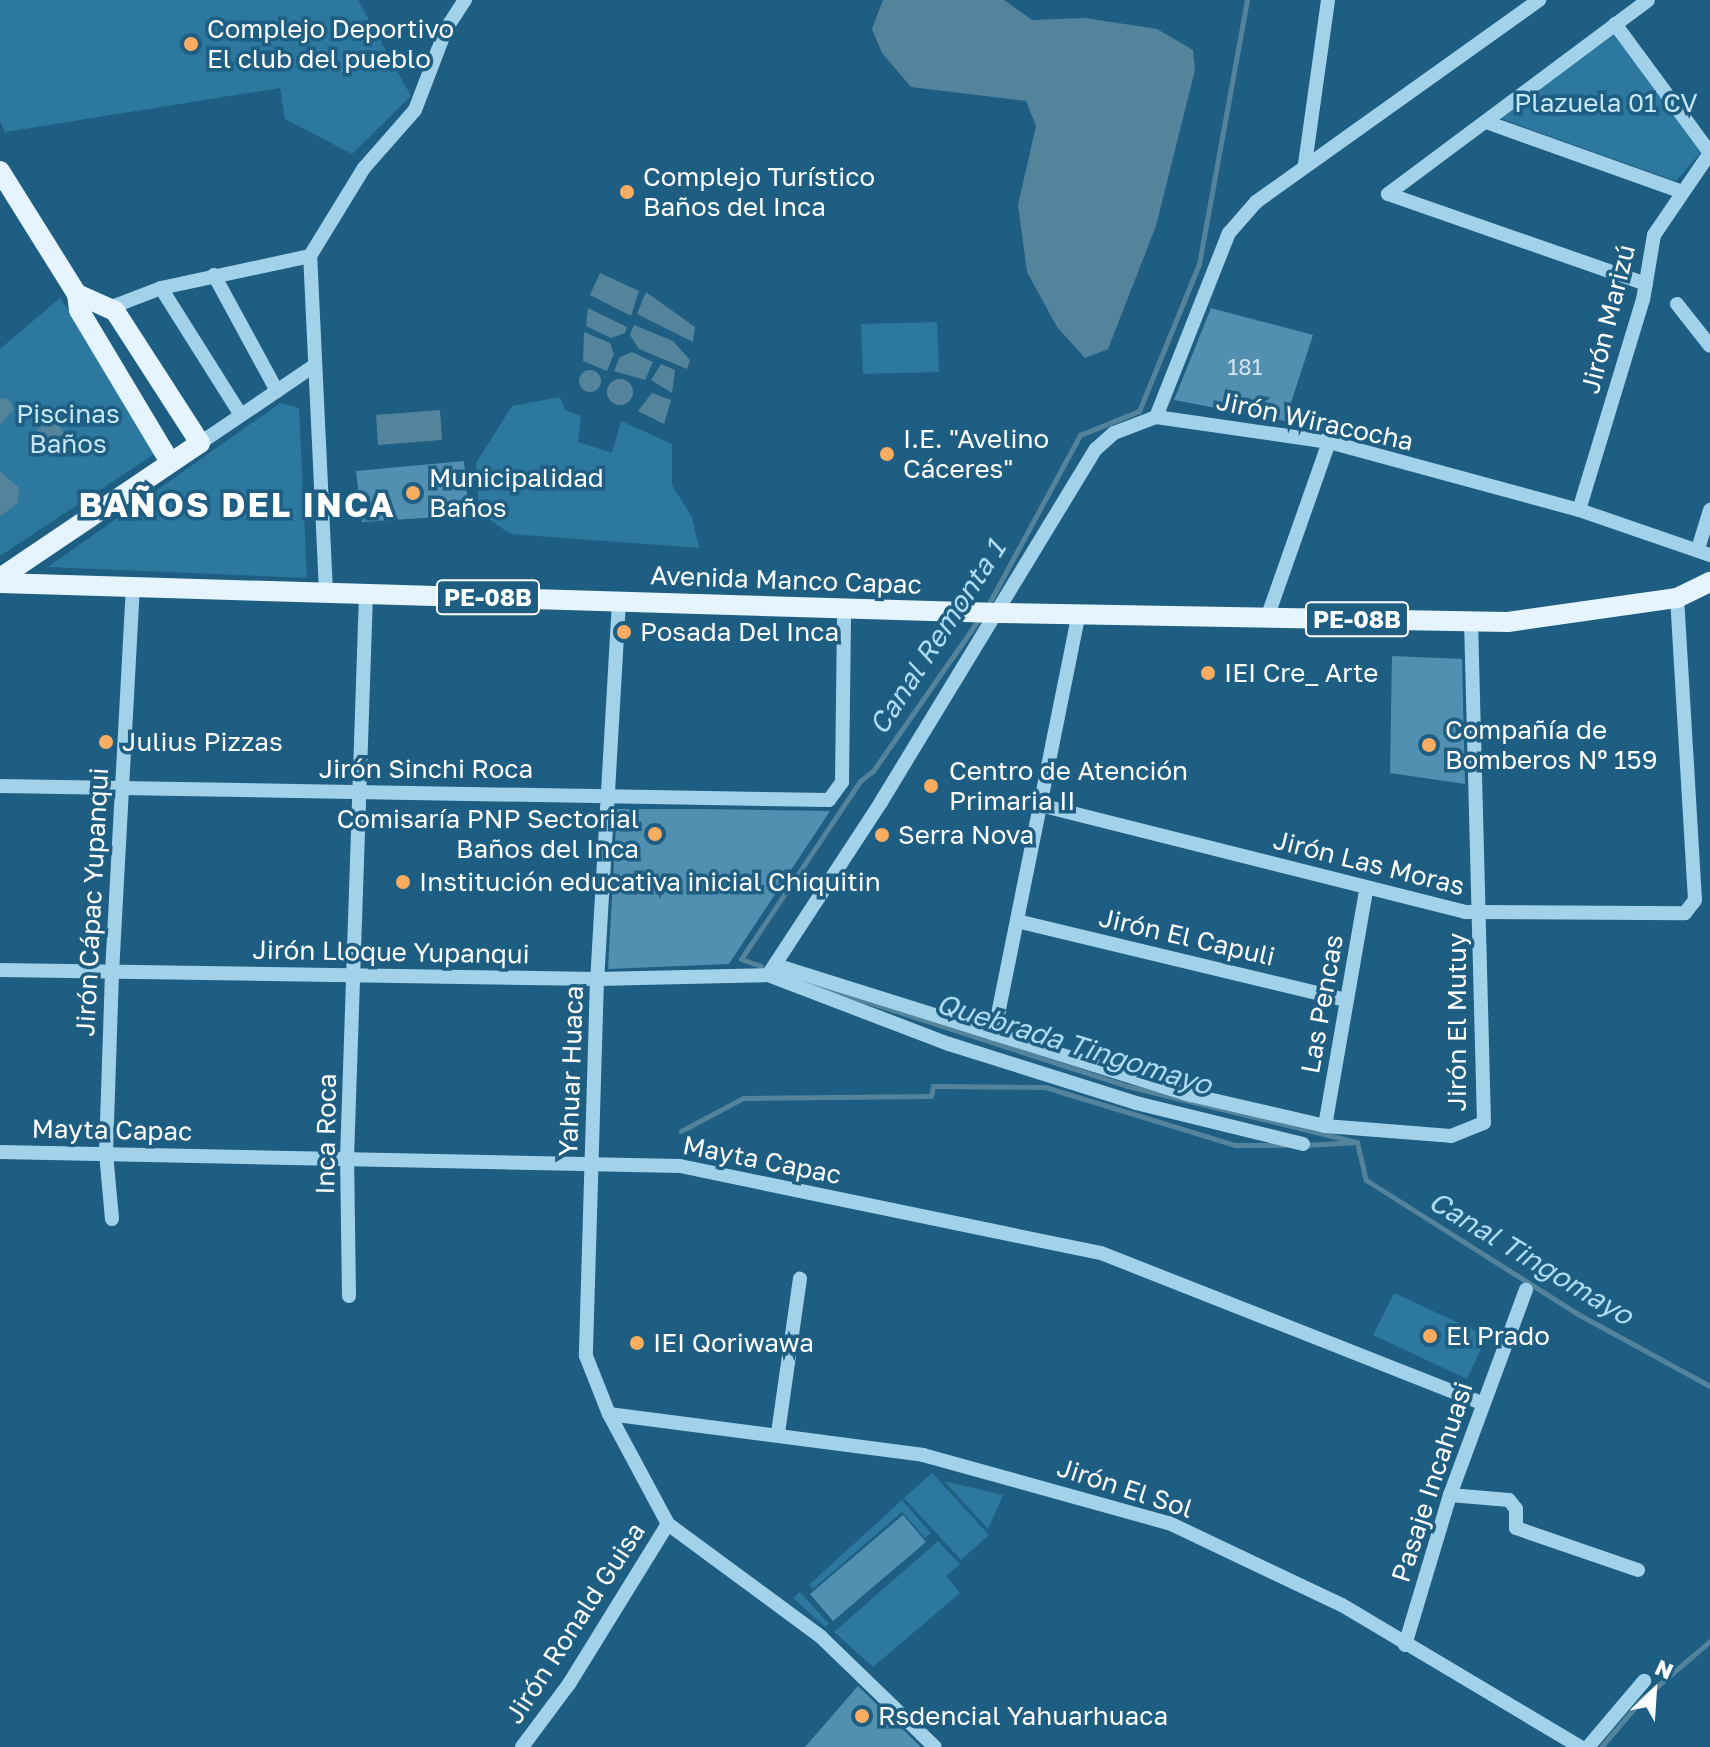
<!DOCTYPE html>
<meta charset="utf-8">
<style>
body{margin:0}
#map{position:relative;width:1710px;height:1747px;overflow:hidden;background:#1d5e82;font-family:"Golos Text",sans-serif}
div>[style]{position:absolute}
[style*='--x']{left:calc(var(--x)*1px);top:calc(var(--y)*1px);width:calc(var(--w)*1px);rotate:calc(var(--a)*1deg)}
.green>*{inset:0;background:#2c789f}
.water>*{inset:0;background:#54849c}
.round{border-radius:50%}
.stream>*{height:5px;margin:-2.5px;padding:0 2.5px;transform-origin:2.5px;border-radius:2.5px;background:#54849c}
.building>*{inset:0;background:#5290b1}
.minor>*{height:14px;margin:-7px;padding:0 7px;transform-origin:7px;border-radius:7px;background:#a2d2ea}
.major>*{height:20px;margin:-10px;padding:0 10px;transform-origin:10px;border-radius:10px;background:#e5f4fe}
.dots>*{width:22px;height:22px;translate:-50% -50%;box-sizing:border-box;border:4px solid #1d5e82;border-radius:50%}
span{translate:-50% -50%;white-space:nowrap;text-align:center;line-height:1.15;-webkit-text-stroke:7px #1d5e82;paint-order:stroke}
.number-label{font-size:22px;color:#d4e3ec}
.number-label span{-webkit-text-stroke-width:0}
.shield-label span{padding:2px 6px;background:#1d5e82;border:2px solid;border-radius:6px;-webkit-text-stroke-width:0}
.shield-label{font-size:24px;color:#fff;font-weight:700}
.poi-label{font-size:26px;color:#fff}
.left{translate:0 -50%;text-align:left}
.right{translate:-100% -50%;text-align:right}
.park-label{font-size:26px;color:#c6e7f7}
.street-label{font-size:26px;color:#fff}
.water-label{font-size:28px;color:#addbf1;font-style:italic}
.district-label{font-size:34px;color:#fff;font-weight:700;letter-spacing:2px}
.north{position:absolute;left:1614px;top:1651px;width:80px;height:80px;-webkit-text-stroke:6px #1d5e82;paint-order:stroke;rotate:25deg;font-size:22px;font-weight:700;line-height:32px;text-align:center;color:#fff}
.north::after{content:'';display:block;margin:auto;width:28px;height:36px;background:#fff;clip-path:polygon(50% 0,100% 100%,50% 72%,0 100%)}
</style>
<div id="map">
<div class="green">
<div style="clip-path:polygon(0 0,358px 0,411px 96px,352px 154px,285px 119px,280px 88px,5px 132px,0 121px)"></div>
<div style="clip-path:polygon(1617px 33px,1702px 151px,1676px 181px,1499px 118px)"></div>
<div style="clip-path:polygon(60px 298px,165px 447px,0 556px,0 349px)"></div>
<div style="clip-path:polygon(937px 322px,939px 372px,863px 374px,861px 324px)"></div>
<div style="clip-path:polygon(560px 397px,565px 410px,581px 416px,578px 442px,612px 453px,621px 421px,672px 444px,672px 485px,692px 517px,699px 548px,510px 534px,479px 512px,476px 463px,512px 406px)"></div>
<div style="clip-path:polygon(280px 403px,299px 408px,307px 578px,48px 567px)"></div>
<div style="clip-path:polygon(1394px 1293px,1487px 1336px,1467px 1379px,1373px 1335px)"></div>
<div style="clip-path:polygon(932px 1473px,989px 1535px,961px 1560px,904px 1498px)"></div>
<div style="clip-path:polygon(944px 1481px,1003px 1495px,988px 1529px)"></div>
<div style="clip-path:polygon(902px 1500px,931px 1533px,925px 1538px,902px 1512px,813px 1589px,809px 1585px)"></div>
<div style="clip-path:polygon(938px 1541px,960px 1564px,946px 1576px,960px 1593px,873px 1667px,834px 1632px)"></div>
<div style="clip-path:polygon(800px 1592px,829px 1624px,825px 1627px,793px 1598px)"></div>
</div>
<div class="water">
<div style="clip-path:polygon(883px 0,1004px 0,1032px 20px,1085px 18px,1157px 29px,1193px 50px,1195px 70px,1156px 226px,1108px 349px,1085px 358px,1057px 327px,1027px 272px,1018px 205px,1036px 126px,1026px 101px,911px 87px,882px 53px,872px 29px)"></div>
<div style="clip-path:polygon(600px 273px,639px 291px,631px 316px,590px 295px)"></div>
<div style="clip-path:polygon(646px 292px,695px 327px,693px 342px,637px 314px)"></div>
<div style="clip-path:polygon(588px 308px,627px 327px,625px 333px,611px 338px,586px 326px)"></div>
<div style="clip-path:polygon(634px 325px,673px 341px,690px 360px,687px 369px,639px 349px,630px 335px)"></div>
<div style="clip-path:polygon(584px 332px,610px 343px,614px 354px,607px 371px,583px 361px)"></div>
<div style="clip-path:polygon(632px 352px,653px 362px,645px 380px,614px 371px,620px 357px)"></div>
<div style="clip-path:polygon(661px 364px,675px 370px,672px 393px,651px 380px)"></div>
<div class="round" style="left:579px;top:370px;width:22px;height:22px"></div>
<div class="round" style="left:607px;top:379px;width:26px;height:26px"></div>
<div style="clip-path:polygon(652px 393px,671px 400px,664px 424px,638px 411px)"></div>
<div style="clip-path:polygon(0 398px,9px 399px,14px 409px,0 425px)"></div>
<div style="clip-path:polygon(440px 410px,442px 440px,378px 445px,376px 415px)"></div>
<div class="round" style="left:35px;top:423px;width:30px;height:30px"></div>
<div style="clip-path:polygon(0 471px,19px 488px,18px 503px,0 516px)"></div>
</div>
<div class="stream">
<div style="--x:987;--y:607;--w:196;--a:-61.6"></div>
<div style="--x:1080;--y:435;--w:64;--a:-22.1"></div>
<div style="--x:1139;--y:411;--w:159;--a:-67.8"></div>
<div style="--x:1199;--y:264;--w:268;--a:-79.7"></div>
<div style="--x:761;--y:966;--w:21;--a:-161"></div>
<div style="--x:741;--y:959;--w:214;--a:-56.2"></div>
<div style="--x:860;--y:781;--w:16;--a:-38"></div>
<div style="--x:873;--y:771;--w:185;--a:-55.1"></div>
<div style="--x:813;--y:984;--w:330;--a:18"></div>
<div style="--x:1127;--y:1086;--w:232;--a:13.7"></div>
<div style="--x:681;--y:1131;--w:70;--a:-28"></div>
<div style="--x:743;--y:1098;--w:188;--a:-0.6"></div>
<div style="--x:931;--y:1096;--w:10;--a:-79"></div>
<div style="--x:933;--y:1086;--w:112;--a:0.5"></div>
<div style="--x:1045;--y:1087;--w:199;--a:17"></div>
<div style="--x:1235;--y:1145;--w:49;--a:0"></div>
<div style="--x:1357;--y:1142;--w:39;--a:77"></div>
<div style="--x:1366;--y:1180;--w:249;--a:32.3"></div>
<div style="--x:1576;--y:1313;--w:153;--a:28.6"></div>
<div style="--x:1306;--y:1145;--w:51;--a:-3.4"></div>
<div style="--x:1601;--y:1747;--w:62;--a:-49.6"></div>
<div style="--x:1641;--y:1700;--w:91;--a:-40.5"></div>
</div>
<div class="building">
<div style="clip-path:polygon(1211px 308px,1313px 335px,1285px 421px,1174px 400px)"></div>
<div style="clip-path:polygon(464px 461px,469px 515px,362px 522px,356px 471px)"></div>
<div style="clip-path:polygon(1392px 656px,1462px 659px,1465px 784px,1390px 773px)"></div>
<div style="clip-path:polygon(617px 809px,704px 809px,830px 811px,729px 964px,608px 969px)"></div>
<div style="clip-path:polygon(903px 1515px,926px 1542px,833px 1621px,810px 1594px)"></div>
<div style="clip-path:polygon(858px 1686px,921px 1747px,805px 1747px)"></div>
</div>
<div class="minor">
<div style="--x:1615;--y:24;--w:160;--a:53.6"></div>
<div style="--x:1486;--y:122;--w:206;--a:19.6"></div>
<div style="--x:1305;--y:164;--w:166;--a:-82"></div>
<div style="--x:1388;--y:194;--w:324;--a:-36.7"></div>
<div style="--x:1388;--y:194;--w:273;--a:19.2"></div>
<div style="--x:214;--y:275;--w:132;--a:61.5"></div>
<div style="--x:161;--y:288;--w:150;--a:57.8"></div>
<div style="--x:1677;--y:304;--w:53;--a:51.8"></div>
<div style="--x:109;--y:308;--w:56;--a:-21"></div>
<div style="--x:161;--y:288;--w:152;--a:-12.1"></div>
<div style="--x:1156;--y:417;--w:198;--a:-68.4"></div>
<div style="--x:1229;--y:233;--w:41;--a:-48.9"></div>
<div style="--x:1256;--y:202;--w:348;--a:-35.5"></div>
<div style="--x:200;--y:443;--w:139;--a:-34.1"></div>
<div style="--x:1579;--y:510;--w:220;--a:-73.1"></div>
<div style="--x:1643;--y:300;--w:66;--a:-80.4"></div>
<div style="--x:1654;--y:235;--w:99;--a:-55.7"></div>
<div style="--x:1698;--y:549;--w:41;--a:-72.9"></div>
<div style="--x:326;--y:592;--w:336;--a:-92.7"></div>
<div style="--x:310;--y:256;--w:103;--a:-58.5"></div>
<div style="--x:364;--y:168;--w:77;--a:-48.7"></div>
<div style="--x:415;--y:110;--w:87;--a:-69.1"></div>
<div style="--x:446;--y:29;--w:35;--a:-57"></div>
<div style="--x:619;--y:601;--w:379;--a:93.3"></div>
<div style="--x:597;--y:979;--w:377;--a:91.7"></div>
<div style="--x:586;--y:1356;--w:62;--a:68.4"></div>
<div style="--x:609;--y:1414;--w:125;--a:61.8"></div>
<div style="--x:668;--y:1524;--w:190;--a:36.4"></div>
<div style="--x:821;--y:1637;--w:158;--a:44"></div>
<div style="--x:1267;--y:618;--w:187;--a:-70.6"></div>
<div style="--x:0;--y:786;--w:829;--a:0.97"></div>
<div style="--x:829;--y:800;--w:22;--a:-54"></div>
<div style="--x:842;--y:782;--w:174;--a:-89.3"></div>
<div style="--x:1040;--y:805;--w:438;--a:14.1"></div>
<div style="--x:1465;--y:912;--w:220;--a:0.3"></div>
<div style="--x:1685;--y:913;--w:16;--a:-52"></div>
<div style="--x:1695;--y:900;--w:303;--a:-93.4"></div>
<div style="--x:1017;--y:921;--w:339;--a:13.5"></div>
<div style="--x:775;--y:965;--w:436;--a:17.4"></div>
<div style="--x:1191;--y:1095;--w:138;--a:13"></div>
<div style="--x:1325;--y:1126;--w:126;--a:4.5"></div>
<div style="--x:1451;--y:1136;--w:35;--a:-22"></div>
<div style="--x:1484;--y:1123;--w:502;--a:-91.48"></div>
<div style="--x:0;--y:970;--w:597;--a:0.86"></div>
<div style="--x:597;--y:979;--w:171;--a:-1.3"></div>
<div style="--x:768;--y:975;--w:207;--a:-56.8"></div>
<div style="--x:881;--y:802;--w:413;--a:-58.7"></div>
<div style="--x:1096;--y:449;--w:24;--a:-42"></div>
<div style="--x:1114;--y:433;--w:45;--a:-20.9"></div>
<div style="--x:1156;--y:417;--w:175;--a:8.2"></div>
<div style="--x:1329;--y:442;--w:259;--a:15.2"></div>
<div style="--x:1579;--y:510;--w:139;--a:19"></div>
<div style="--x:768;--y:975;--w:194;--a:20.9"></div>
<div style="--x:949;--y:1044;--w:196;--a:17.5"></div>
<div style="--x:1136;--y:1103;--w:172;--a:13.8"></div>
<div style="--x:994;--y:1034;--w:429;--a:-78.6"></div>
<div style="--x:1325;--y:1126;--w:240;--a:-80.1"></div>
<div style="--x:0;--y:1152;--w:680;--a:1.18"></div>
<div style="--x:680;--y:1166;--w:430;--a:11.7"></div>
<div style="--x:1101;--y:1253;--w:409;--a:21.5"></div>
<div style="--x:112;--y:1219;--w:66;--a:-95.2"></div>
<div style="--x:106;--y:1153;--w:180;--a:-88.1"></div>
<div style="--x:112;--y:973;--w:387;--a:-86.9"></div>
<div style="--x:349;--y:1296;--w:138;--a:-90.8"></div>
<div style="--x:347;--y:1158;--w:564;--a:-88.07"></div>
<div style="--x:609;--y:1414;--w:317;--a:7.4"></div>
<div style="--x:923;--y:1455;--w:255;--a:15.5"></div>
<div style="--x:1169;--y:1523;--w:191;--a:25.4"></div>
<div style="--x:1342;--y:1605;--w:277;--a:30.8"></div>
<div style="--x:778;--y:1433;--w:156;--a:-81.9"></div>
<div style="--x:1450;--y:1495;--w:59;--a:4.8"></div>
<div style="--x:1509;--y:1500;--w:11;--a:52"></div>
<div style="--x:1516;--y:1509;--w:19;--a:90"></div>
<div style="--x:1516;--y:1528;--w:129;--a:19"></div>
<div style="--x:1405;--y:1645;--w:157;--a:-73.3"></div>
<div style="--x:1450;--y:1495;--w:219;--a:-69.7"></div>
<div style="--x:522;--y:1747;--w:79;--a:-53.3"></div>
<div style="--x:569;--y:1684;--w:188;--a:-58.3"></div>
<div style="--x:1588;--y:1747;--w:87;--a:-49.7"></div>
</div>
<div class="major">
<div style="--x:0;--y:171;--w:145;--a:58"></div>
<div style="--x:77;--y:294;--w:16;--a:83"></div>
<div style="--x:79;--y:310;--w:177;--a:59.1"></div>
<div style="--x:0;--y:578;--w:241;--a:-34"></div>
<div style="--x:200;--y:443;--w:157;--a:-122.8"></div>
<div style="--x:115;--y:311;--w:42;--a:-155.9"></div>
<div style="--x:0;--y:583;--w:999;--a:1.72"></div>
<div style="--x:999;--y:613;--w:509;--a:1.01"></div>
<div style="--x:1508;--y:622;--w:171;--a:-8.1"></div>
<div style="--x:1677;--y:598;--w:37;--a:-26"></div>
</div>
<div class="dots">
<div style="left:191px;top:44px;background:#faad60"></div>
<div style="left:627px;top:192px;background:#faad60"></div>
<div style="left:887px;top:454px;background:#faad60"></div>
<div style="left:413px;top:493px;background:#faad60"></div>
<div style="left:624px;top:632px;background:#faad60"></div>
<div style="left:1208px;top:673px;background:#faad60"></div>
<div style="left:106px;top:742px;background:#faad60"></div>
<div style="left:1429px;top:745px;background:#faad60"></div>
<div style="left:931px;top:786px;background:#faad60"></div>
<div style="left:655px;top:834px;background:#faad60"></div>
<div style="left:882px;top:835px;background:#faad60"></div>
<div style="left:403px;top:882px;background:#faad60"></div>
<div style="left:1430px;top:1336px;background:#faad60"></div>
<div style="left:637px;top:1343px;background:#faad60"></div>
<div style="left:862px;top:1716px;background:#faad60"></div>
</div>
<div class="number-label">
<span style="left:1245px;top:367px">181</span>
</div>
<div class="shield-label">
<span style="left:488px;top:597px">PE-08B</span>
<span style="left:1357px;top:619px">PE-08B</span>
</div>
<div class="poi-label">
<span class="left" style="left:207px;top:44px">Complejo Deportivo<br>El club del pueblo</span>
<span class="left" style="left:643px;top:192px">Complejo Turístico<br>Baños del Inca</span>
<span class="left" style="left:903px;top:454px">I.E. "Avelino<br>Cáceres"</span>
<span class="left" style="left:429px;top:493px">Municipalidad<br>Baños</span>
<span class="left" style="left:640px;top:632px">Posada Del Inca</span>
<span class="left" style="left:1224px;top:673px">IEI Cre_ Arte</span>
<span class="left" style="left:1445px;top:745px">Compañía de<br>Bomberos Nº 159</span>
<span class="left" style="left:122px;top:742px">Julius Pizzas</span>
<span class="left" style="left:949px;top:786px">Centro de Atención<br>Primaria II</span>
<span class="right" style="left:639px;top:834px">Comisaría PNP Sectorial<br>Baños del Inca</span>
<span class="left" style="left:898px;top:835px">Serra Nova</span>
<span class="left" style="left:419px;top:882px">Institución educativa inicial Chiquitin</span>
<span class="left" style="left:1446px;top:1336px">El Prado</span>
<span class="left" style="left:653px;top:1343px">IEI Qoriwawa</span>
<span class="left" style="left:878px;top:1716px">Rsdencial Yahuarhuaca</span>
</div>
<div class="park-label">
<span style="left:1606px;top:103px">Plazuela 01 CV</span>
<span style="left:68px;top:429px">Piscinas<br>Baños</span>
</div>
<div class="street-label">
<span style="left:1608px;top:319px;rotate:-76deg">Jirón Marizú</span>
<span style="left:1315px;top:421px;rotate:12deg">Jirón Wiracocha</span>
<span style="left:786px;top:580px;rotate:2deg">Avenida Manco Capac</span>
<span style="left:426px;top:769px">Jirón Sinchi Roca</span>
<span style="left:1369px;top:863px;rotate:14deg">Jirón Las Moras</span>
<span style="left:92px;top:902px;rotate:-87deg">Jirón Cápac Yupanqui</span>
<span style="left:1187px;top:937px;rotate:13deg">Jirón El Capuli</span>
<span style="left:391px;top:952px;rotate:1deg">Jirón Lloque Yupanqui</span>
<span style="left:1322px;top:1004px;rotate:-80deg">Las Pencas</span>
<span style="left:1457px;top:1022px;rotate:-90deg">Jirón El Mutuy</span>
<span style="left:571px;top:1071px;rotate:-88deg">Yahuar Huaca</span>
<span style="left:112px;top:1130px;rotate:1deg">Mayta Capac</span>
<span style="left:326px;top:1134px;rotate:-89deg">Inca Roca</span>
<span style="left:762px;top:1160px;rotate:11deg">Mayta Capac</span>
<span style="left:1432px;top:1482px;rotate:-72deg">Pasaje Incahuasi</span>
<span style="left:1125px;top:1488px;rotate:18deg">Jirón El Sol</span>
<span style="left:575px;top:1623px;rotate:-57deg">Jirón Ronald Guisa</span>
</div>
<div class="water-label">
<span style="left:937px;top:637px;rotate:-57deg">Canal Remonta 1</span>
<span style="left:1074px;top:1044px;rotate:17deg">Quebrada Tingomayo</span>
<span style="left:1531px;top:1258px;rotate:31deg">Canal Tingomayo</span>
</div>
<div class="district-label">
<span style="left:237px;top:505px">BAÑOS DEL INCA</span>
</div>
<div class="north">N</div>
</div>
